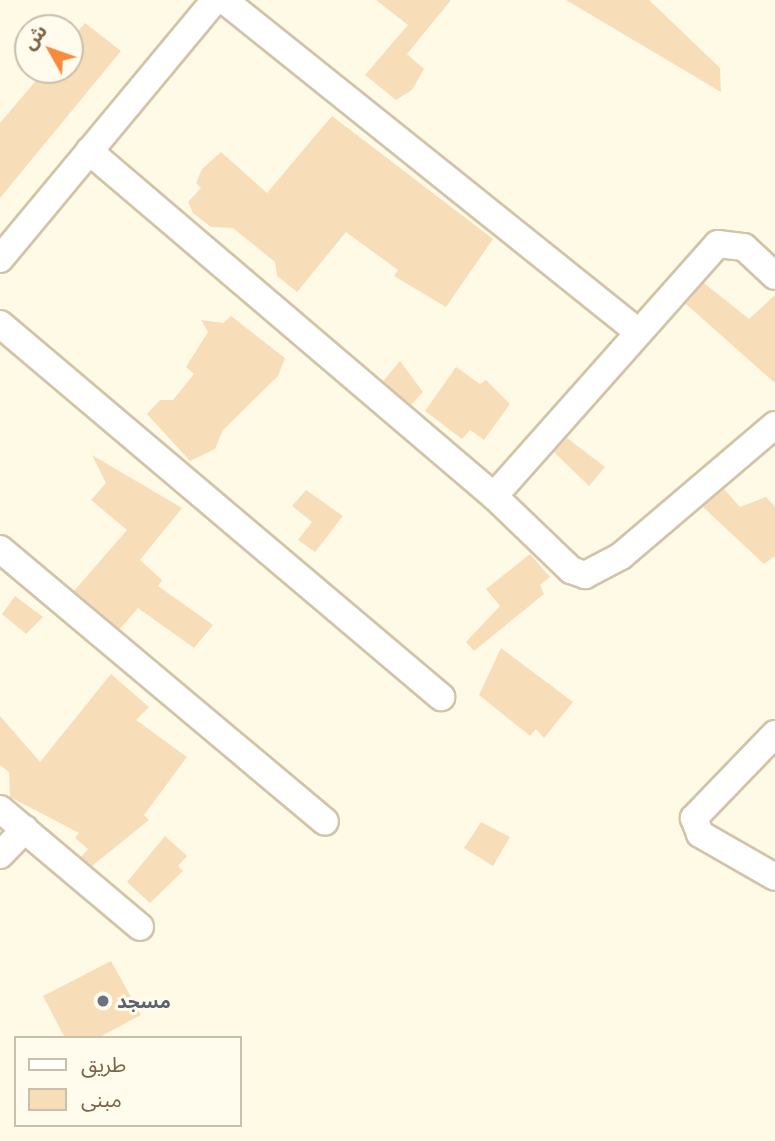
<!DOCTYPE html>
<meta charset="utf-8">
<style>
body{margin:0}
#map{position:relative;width:775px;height:1141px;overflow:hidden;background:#fffae5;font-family:"Titillium Web","Noto Sans Arabic",sans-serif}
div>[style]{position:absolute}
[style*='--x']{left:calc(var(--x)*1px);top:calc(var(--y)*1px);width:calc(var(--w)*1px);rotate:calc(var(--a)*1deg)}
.building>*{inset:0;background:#f7deb9}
.roads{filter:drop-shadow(2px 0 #d2c3a9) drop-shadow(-2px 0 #d2c3a9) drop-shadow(0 2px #d2c3a9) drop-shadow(0 -2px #d2c3a9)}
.street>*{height:26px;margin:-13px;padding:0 13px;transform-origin:13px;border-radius:13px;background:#fff}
.dots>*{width:19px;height:19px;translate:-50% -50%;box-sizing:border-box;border:4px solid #fffced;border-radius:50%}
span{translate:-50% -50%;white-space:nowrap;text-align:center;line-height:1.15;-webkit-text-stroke:6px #fffced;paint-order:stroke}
.worship-label{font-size:19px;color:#5b616d;font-weight:700}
.left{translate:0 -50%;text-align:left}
.legend{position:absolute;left:14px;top:1036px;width:228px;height:91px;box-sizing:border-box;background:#fffced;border:2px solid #cabfaa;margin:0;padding:9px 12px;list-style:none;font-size:21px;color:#7b6446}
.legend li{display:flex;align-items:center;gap:14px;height:35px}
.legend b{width:35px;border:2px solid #cabfaa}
.north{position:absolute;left:14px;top:14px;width:70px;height:70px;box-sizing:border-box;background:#fffced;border:2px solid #cabfaa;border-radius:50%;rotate:310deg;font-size:19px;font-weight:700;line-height:28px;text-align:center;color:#7b6446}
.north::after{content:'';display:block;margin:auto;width:24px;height:32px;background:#f68b3d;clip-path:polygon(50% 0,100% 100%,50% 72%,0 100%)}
</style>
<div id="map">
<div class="building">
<div style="clip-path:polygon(376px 0,451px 0,407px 54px,424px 69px,412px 90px,396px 100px,365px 75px,408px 25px)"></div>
<div style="clip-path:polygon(566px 0,649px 0,720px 68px,721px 92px)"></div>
<div style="clip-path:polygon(85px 23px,121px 51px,0 198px,0 123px,45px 70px,70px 70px,70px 40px)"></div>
<div style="clip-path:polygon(332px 116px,493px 239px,446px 307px,394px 276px,398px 270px,346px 232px,297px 292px,277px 276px,275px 262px,233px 228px,211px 227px,193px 213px,188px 202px,201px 188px,196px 183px,202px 169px,221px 152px,267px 193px)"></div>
<div style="clip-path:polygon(704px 283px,749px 319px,775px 295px,775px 383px,686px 304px)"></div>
<div style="clip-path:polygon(231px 316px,285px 358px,278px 376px,223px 430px,215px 449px,190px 461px,147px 414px,160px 400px,173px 400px,194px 374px,186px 367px,208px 332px,201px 320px,223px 323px)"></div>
<div style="clip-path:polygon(400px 361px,423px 392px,411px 405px,383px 381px)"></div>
<div style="clip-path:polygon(456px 367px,480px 384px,486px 380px,510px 404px,484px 440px,470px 430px,462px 439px,425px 411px)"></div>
<div style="clip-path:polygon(567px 438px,605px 467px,589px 486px,554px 452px)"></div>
<div style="clip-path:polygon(92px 455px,182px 508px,140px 560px,162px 580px,158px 586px,213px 625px,194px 648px,138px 608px,120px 629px,74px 591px,127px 530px,91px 500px,106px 483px)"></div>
<div style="clip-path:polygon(724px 489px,740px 507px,766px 497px,775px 507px,775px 556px,764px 564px,703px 507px)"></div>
<div style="clip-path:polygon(306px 490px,343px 516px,315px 552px,298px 540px,312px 522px,292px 506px)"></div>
<div style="clip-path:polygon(530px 554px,550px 577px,540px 585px,544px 594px,474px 651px,466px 642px,500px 606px,486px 589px)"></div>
<div style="clip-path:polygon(15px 596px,43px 617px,26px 634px,2px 614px)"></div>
<div style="clip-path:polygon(501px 648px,573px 702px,544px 738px,536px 729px,530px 736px,479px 695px)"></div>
<div style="clip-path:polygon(111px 674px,149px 707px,136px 720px,187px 757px,144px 815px,149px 820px,92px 866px,81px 857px,88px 849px,75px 838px,79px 833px,10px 797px,9px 772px,0 765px,0 716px,40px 762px)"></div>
<div style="clip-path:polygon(481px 822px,510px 837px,493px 866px,464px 848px)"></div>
<div style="clip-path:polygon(165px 836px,187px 856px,178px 866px,183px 871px,150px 903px,127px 882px)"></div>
<div style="clip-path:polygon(111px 961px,141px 1015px,98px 1038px,65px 1038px,43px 996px)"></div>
</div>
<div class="roads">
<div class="street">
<div style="--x:224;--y:0;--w:529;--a:38.71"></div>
<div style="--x:89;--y:151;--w:532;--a:40.43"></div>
<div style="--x:494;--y:496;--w:107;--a:43.9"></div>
<div style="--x:571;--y:570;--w:15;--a:20"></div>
<div style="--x:585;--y:575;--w:41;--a:-27.8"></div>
<div style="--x:621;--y:556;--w:202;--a:-40.4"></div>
<div style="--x:0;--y:259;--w:337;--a:-50.3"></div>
<div style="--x:0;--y:324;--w:578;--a:40.22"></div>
<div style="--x:494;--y:496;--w:337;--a:-48.4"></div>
<div style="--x:718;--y:244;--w:26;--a:7"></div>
<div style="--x:744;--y:247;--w:42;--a:43.1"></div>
<div style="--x:0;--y:549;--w:424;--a:40"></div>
<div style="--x:775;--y:734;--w:117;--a:134"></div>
<div style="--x:694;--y:818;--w:17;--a:69"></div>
<div style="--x:700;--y:834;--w:86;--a:29.8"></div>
<div style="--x:0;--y:809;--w:183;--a:40.1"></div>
<div style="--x:0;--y:855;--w:36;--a:-46"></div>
</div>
</div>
<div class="dots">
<div style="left:103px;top:1001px;background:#6b7280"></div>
</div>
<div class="worship-label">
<span class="left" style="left:117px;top:1001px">مسجد</span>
</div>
<ul class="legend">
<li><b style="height:9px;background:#fff"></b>طريق</li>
<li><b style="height:19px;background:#f7deb9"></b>مبنى</li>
</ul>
<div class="north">ش</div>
</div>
